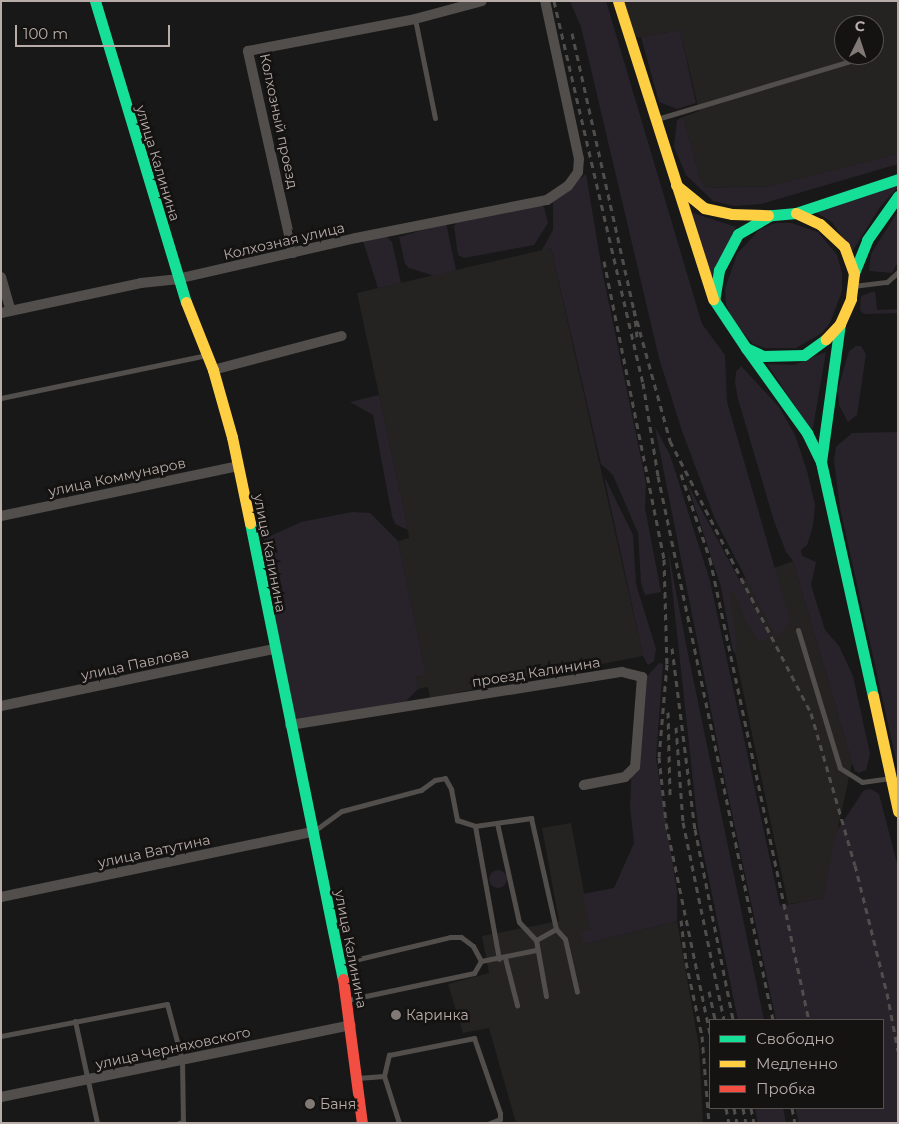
<!DOCTYPE html>
<meta charset="utf-8">
<style>
body{margin:0}
#map{position:relative;width:899px;height:1124px;overflow:hidden;background:#181818;font-family:Montserrat,sans-serif}
div>[style]{position:absolute}
[style*='--x']{left:calc(var(--x)*1px);top:calc(var(--y)*1px);width:calc(var(--w)*1px);rotate:calc(var(--a)*1deg)}
.built>*{inset:0;background:#242322}
.green>*{inset:0;background:#28232b}
.round{border-radius:50%}
.lane>*{height:5px;margin:-2.5px;padding:0 2.5px;transform-origin:2.5px;border-radius:2.5px;background:#514e4c}
.street>*{height:10px;margin:-5px;padding:0 5px;transform-origin:5px;border-radius:5px;background:#514e4c}
.fast>*{height:11px;margin:-5.5px;padding:0 5.5px;transform-origin:5.5px;border-radius:5.5px;background:#16e098}
.slow>*{height:11px;margin:-5.5px;padding:0 5.5px;transform-origin:5.5px;border-radius:5.5px;background:#ffcf43}
.jam>*{height:11px;margin:-5.5px;padding:0 5.5px;transform-origin:5.5px;border-radius:5.5px;background:#f24e42}
.rail>*{height:3px;margin-top:-1.5px;transform-origin:0;background:repeating-linear-gradient(90deg,#504e4c 0 6px,transparent 0 11px)}
.dots>*{width:14px;height:14px;translate:-50% -50%;box-sizing:border-box;border:2px solid #141312;border-radius:50%}
span{translate:-50% -50%;white-space:nowrap;text-align:center;line-height:1.15;-webkit-text-stroke:5px #141312;paint-order:stroke}
.street-label{font-size:14px;color:#b9ada9}
.poi-label{font-size:14px;color:#b9ada9}
.left{translate:0 -50%;text-align:left}
.frame{position:absolute;inset:0;border:2px solid #b9ada9;pointer-events:none}
.legend{position:absolute;left:709px;top:1019px;width:175px;height:90px;box-sizing:border-box;background:#141312;border:1px solid #56514e;margin:0;padding:6px 9px;list-style:none;font-size:15px;color:#b9ada9}
.legend li{display:flex;align-items:center;gap:10px;height:25px}
.legend b{width:25px;border:1px solid #56514e}
.north{position:absolute;left:834px;top:15px;width:50px;height:50px;box-sizing:border-box;background:#141312;border:1px solid #56514e;border-radius:50%;rotate:4deg;font-size:14px;font-weight:700;line-height:20px;text-align:center;color:#b9ada9}
.north::after{content:'';display:block;margin:auto;width:18px;height:22px;background:#817976;clip-path:polygon(50% 0,100% 100%,50% 72%,0 100%)}
.scale{position:absolute;left:15px;top:25px;width:155px;height:22px;box-sizing:border-box;border:2px solid #b9ada9;border-top:0;padding-left:6px;font-size:15px;line-height:18px;white-space:nowrap;color:#b9ada9;-webkit-text-stroke:4px #141312;paint-order:stroke}
</style>
<div id="map">
<div class="built">
<div style="clip-path:polygon(evenodd,624px 1px,898px 1px,898px 154px,770px 186px,706px 188px,700px 178px,683px 117px,699px 111px,680px 30px,635px 38px,624px 1px,844px 25px,874px 25px,874px 55px,844px 55px,844px 25px)"></div>
<div style="clip-path:polygon(551px 248px,643px 656px,430px 698px,428px 687px,418px 689px,416px 677px,426px 675px,398px 541px,409px 538px,407px 524px,357px 293px)"></div>
<div style="clip-path:polygon(793px 561px,852px 763px,823px 898px,788px 904px,721px 587px)"></div>
<div style="clip-path:polygon(571px 823px,591px 930px,584px 944px,677px 921px,699px 1047px,703px 1123px,516px 1123px,489px 1028px,463px 1033px,448px 984px,489px 973px,482px 936px,559px 921px,542px 828px)"></div>
</div>
<div class="green">
<div style="clip-path:polygon(570px 1px,606px 1px,702px 324px,725px 355px,727px 402px,790px 621px,780px 634px,775px 634px,715px 519px,682px 431px,659px 358px,581px 27px)"></div>
<div style="clip-path:polygon(680px 30px,696px 103px,677px 109px,659px 102px,641px 37px)"></div>
<div style="clip-path:polygon(683px 117px,700px 178px,706px 188px,770px 186px,898px 154px,898px 164px,761px 204px,734px 206px,713px 201px,686px 175px,674px 147px,677px 120px)"></div>
<div style="clip-path:polygon(586px 174px,602px 270px,646px 483px,645px 508px,661px 592px,645px 595px,641px 583px,638px 533px,613px 475px,601px 464px,551px 248px,542px 250px,553px 230px,553px 199px)"></div>
<div style="clip-path:polygon(898px 182px,898px 187px,880px 207px,852px 252px,832px 222px,812px 210px)"></div>
<div style="clip-path:polygon(539px 205px,544px 207px,548px 223px,534px 245px,464px 258px,458px 255px,454px 226px,457px 223px)"></div>
<div style="clip-path:polygon(687px 211px,736px 227px,709px 281px)"></div>
<div style="clip-path:polygon(898px 211px,898px 262px,892px 273px,869px 271px,871px 254px)"></div>
<div style="clip-path:polygon(446px 223px,456px 270px,435px 276px,409px 268px,405px 264px,399px 237px)"></div>
<div style="clip-path:polygon(775px 223px,791px 223px,818px 232px,837px 255px,842px 273px,842px 291px,830px 323px,822px 333px,796px 348px,765px 348px,753px 344px,733px 321px,726px 304px,725px 289px,737px 254px,760px 229px)"></div>
<div style="clip-path:polygon(386px 236px,392px 242px,401px 283px,378px 288px,363px 241px)"></div>
<div style="clip-path:polygon(875px 291px,877px 310px,898px 309px,898px 313px,864px 314px,860px 310px,861px 296px)"></div>
<div style="clip-path:polygon(856px 346px,861px 346px,866px 354px,857px 415px,848px 422px,839px 405px,838px 389px,849px 351px)"></div>
<div style="clip-path:polygon(826px 352px,813px 428px,810px 428px,767px 364px,794px 365px)"></div>
<div style="clip-path:polygon(741px 366px,779px 407px,795px 435px,807px 471px,815px 505px,813px 526px,807px 545px,801px 550px,802px 556px,816px 562px,811px 585px,825px 630px,839px 646px,853px 676px,870px 754px,866px 770px,859px 773px,855px 771px,852px 763px,793px 561px,786px 552px,774px 521px,738px 399px,735px 382px,736px 372px)"></div>
<div style="clip-path:polygon(379px 395px,407px 524px,408px 530px,395px 524px,392px 516px,373px 415px,350px 402px)"></div>
<div style="clip-path:polygon(655px 427px,670px 455px,710px 581px,780px 906px,823px 898px,836px 832px,864px 790px,871px 789px,879px 794px,898px 867px,898px 1123px,799px 1123px,795px 1108px,883px 1108px,883px 1020px,776px 1020px,722px 766px)"></div>
<div style="clip-path:polygon(898px 432px,898px 769px,840px 508px,834px 460px,836px 447px,852px 433px)"></div>
<div style="clip-path:polygon(604px 476px,633px 535px,636px 584px,656px 649px,654px 661px,648px 665px,643px 656px)"></div>
<div style="clip-path:polygon(687px 483px,770px 637px,764px 641px,758px 640px,746px 621px,735px 593px,729px 592px,738px 652px,733px 652px,721px 587px)"></div>
<div style="clip-path:polygon(352px 512px,370px 513px,398px 541px,426px 675px,416px 677px,418px 689px,406px 701px,294px 722px,264px 562px,264px 539px,301px 522px)"></div>
<div style="clip-path:polygon(668px 550px,687px 649px,764px 1020px,738px 1020px,698px 827px)"></div>
<div style="clip-path:polygon(659px 663px,663px 664px,656px 758px,677px 891px,677px 921px,584px 944px,581px 932px,591px 930px,583px 894px,614px 888px,634px 843px,630px 807px,632px 763px,644px 680px)"></div>
<div class="round" style="left:489px;top:870px;width:18px;height:18px"></div>
<div style="clip-path:polygon(755px 1108px,783px 1108px,786px 1123px,758px 1123px)"></div>
</div>
<div class="lane">
<div style="--x:415;--y:19;--w:101;--a:78.6"></div>
<div style="--x:657;--y:119;--w:219;--a:-16.7"></div>
<div style="--x:853;--y:286;--w:34;--a:-7"></div>
<div style="--x:887;--y:282;--w:15;--a:-42"></div>
<div style="--x:1;--y:398;--w:209;--a:-11.8"></div>
<div style="--x:798;--y:630;--w:144;--a:73.1"></div>
<div style="--x:840;--y:768;--w:26;--a:32"></div>
<div style="--x:862;--y:782;--w:28;--a:-8"></div>
<div style="--x:497;--y:823;--w:101;--a:77.5"></div>
<div style="--x:519;--y:922;--w:25;--a:47"></div>
<div style="--x:475;--y:826;--w:135;--a:79.8"></div>
<div style="--x:314;--y:831;--w:34;--a:-36"></div>
<div style="--x:342;--y:811;--w:82;--a:-14.9"></div>
<div style="--x:421;--y:790;--w:17;--a:-36"></div>
<div style="--x:435;--y:780;--w:10;--a:-11"></div>
<div style="--x:445;--y:778;--w:13;--a:61"></div>
<div style="--x:451;--y:789;--w:32;--a:79"></div>
<div style="--x:457;--y:820;--w:19;--a:18"></div>
<div style="--x:475;--y:826;--w:57;--a:-8.1"></div>
<div style="--x:531;--y:818;--w:114;--a:77.3"></div>
<div style="--x:556;--y:929;--w:23;--a:151"></div>
<div style="--x:536;--y:940;--w:57;--a:79.9"></div>
<div style="--x:556;--y:929;--w:13;--a:48"></div>
<div style="--x:565;--y:939;--w:54;--a:77.2"></div>
<div style="--x:505;--y:958;--w:49;--a:75.7"></div>
<div style="--x:342;--y:963;--w:111;--a:-13.5"></div>
<div style="--x:450;--y:937;--w:11;--a:0"></div>
<div style="--x:461;--y:937;--w:15;--a:37"></div>
<div style="--x:473;--y:946;--w:17;--a:62"></div>
<div style="--x:347;--y:1000;--w:130;--a:-12"></div>
<div style="--x:474;--y:973;--w:14;--a:-60"></div>
<div style="--x:481;--y:961;--w:56;--a:-11.3"></div>
<div style="--x:75;--y:1021;--w:104;--a:77.8"></div>
<div style="--x:1;--y:1036;--w:169;--a:-10.9"></div>
<div style="--x:167;--y:1004;--w:58;--a:75"></div>
<div style="--x:182;--y:1060;--w:62;--a:89.1"></div>
<div style="--x:183;--y:1122;--w:4;--a:166"></div>
<div style="--x:384;--y:1076;--w:22;--a:-77"></div>
<div style="--x:389;--y:1055;--w:87;--a:-11.3"></div>
<div style="--x:474;--y:1038;--w:79;--a:70.9"></div>
<div style="--x:500;--y:1113;--w:6;--a:90"></div>
<div style="--x:500;--y:1119;--w:11;--a:158"></div>
<div style="--x:357;--y:1078;--w:27;--a:-4"></div>
<div style="--x:384;--y:1076;--w:49;--a:72.3"></div>
</div>
<div class="street">
<div style="--x:293;--y:253;--w:207;--a:-102.6"></div>
<div style="--x:248;--y:51;--w:170;--a:-10.8"></div>
<div style="--x:415;--y:19;--w:69;--a:-15"></div>
<div style="--x:1;--y:277;--w:35;--a:74"></div>
<div style="--x:1;--y:313;--w:143;--a:-12.1"></div>
<div style="--x:141;--y:283;--w:36;--a:-6"></div>
<div style="--x:177;--y:279;--w:184;--a:-12.9"></div>
<div style="--x:356;--y:238;--w:195;--a:-11.3"></div>
<div style="--x:547;--y:200;--w:25;--a:-34"></div>
<div style="--x:568;--y:186;--w:17;--a:-54"></div>
<div style="--x:578;--y:172;--w:13;--a:-86"></div>
<div style="--x:579;--y:159;--w:162;--a:-102.1"></div>
<div style="--x:213;--y:370;--w:133;--a:-14.8"></div>
<div style="--x:1;--y:516;--w:242;--a:-11.9"></div>
<div style="--x:1;--y:706;--w:278;--a:-11.8"></div>
<div style="--x:290;--y:725;--w:336;--a:-9.1"></div>
<div style="--x:622;--y:672;--w:21;--a:14"></div>
<div style="--x:642;--y:677;--w:90;--a:94.4"></div>
<div style="--x:635;--y:767;--w:14;--a:135"></div>
<div style="--x:625;--y:777;--w:42;--a:169"></div>
<div style="--x:1;--y:897;--w:318;--a:-11.8"></div>
<div style="--x:1;--y:1097;--w:357;--a:-11.6"></div>
</div>
<div class="fast">
<div style="--x:95;--y:1;--w:314;--a:73.2"></div>
<div style="--x:796;--y:213;--w:25;--a:175"></div>
<div style="--x:771;--y:215;--w:38;--a:150"></div>
<div style="--x:738;--y:234;--w:41;--a:117.8"></div>
<div style="--x:719;--y:270;--w:30;--a:99"></div>
<div style="--x:714;--y:300;--w:58;--a:56.3"></div>
<div style="--x:746;--y:348;--w:19;--a:25"></div>
<div style="--x:763;--y:356;--w:41;--a:-1.4"></div>
<div style="--x:804;--y:355;--w:27;--a:-36"></div>
<div style="--x:796;--y:213;--w:108;--a:-18.4"></div>
<div style="--x:854;--y:273;--w:35;--a:-68"></div>
<div style="--x:867;--y:240;--w:54;--a:-54.8"></div>
<div style="--x:746;--y:348;--w:105;--a:54.3"></div>
<div style="--x:807;--y:433;--w:32;--a:64"></div>
<div style="--x:821;--y:462;--w:240;--a:77.5"></div>
<div style="--x:821;--y:462;--w:139;--a:-82.2"></div>
<div style="--x:250;--y:523;--w:465;--a:78.5"></div>
</div>
<div class="slow">
<div style="--x:618;--y:1;--w:313;--a:72.3"></div>
<div style="--x:676;--y:185;--w:36;--a:39"></div>
<div style="--x:704;--y:208;--w:29;--a:12"></div>
<div style="--x:732;--y:214;--w:36;--a:2"></div>
<div style="--x:796;--y:213;--w:26;--a:25"></div>
<div style="--x:820;--y:224;--w:33;--a:43"></div>
<div style="--x:844;--y:246;--w:29;--a:70"></div>
<div style="--x:854;--y:273;--w:26;--a:97"></div>
<div style="--x:851;--y:299;--w:27;--a:114"></div>
<div style="--x:840;--y:324;--w:21;--a:133"></div>
<div style="--x:186;--y:302;--w:73;--a:68.3"></div>
<div style="--x:213;--y:370;--w:70;--a:74.2"></div>
<div style="--x:232;--y:437;--w:88;--a:78.2"></div>
<div style="--x:873;--y:696;--w:118;--a:77.7"></div>
</div>
<div class="jam">
<div style="--x:343;--y:979;--w:145;--a:82.5"></div>
</div>
<div class="rail">
<div style="--x:554;--y:1;--w:392;--a:76.9"></div>
<div style="--x:643;--y:383;--w:94;--a:80.8"></div>
<div style="--x:658;--y:476;--w:556;--a:78.06"></div>
<div style="--x:572;--y:33;--w:284;--a:77.4"></div>
<div style="--x:604;--y:261;--w:304;--a:78.6"></div>
<div style="--x:664;--y:559;--w:105;--a:88.4"></div>
<div style="--x:667;--y:664;--w:93;--a:94.9"></div>
<div style="--x:659;--y:757;--w:66;--a:83.9"></div>
<div style="--x:666;--y:823;--w:216;--a:78.2"></div>
<div style="--x:637;--y:337;--w:27;--a:-96"></div>
<div style="--x:634;--y:310;--w:136;--a:74.6"></div>
<div style="--x:670;--y:441;--w:306;--a:62.6"></div>
<div style="--x:811;--y:713;--w:158;--a:73.9"></div>
<div style="--x:855;--y:865;--w:132;--a:76"></div>
<div style="--x:887;--y:993;--w:59;--a:79.3"></div>
<div style="--x:681;--y:474;--w:90;--a:71.2"></div>
<div style="--x:710;--y:559;--w:472;--a:77.9"></div>
<div style="--x:672;--y:648;--w:182;--a:82.8"></div>
<div style="--x:695;--y:829;--w:195;--a:78.7"></div>
<div style="--x:668;--y:712;--w:83;--a:88.6"></div>
<div style="--x:676;--y:727;--w:95;--a:85.8"></div>
<div style="--x:683;--y:822;--w:202;--a:78.3"></div>
<div style="--x:681;--y:920;--w:42;--a:83.2"></div>
<div style="--x:686;--y:962;--w:76;--a:77.8"></div>
<div style="--x:702;--y:1036;--w:87;--a:85.4"></div>
<div style="--x:709;--y:991;--w:30;--a:78"></div>
<div style="--x:726;--y:1108;--w:15;--a:79"></div>
<div style="--x:734;--y:1108;--w:15;--a:79"></div>
<div style="--x:743;--y:1108;--w:15;--a:79"></div>
<div style="--x:751;--y:1108;--w:15;--a:79"></div>
<div style="--x:792;--y:1108;--w:15;--a:79"></div>
</div>
<div class="dots">
<div style="left:396px;top:1015px;background:#817976"></div>
<div style="left:310px;top:1104px;background:#817976"></div>
</div>
<div class="street-label">
<span style="left:279px;top:121px;rotate:78deg">Колхозный проезд</span>
<span style="left:158px;top:163px;rotate:73deg">улица Калинина</span>
<span style="left:284px;top:241px;rotate:-13deg">Колхозная улица</span>
<span style="left:117px;top:477px;rotate:-12deg">улица Коммунаров</span>
<span style="left:270px;top:553px;rotate:79deg">улица Калинина</span>
<span style="left:135px;top:664px;rotate:-12deg">улица Павлова</span>
<span style="left:536px;top:672px;rotate:-9deg">проезд Калинина</span>
<span style="left:154px;top:851px;rotate:-12deg">улица Ватутина</span>
<span style="left:351px;top:949px;rotate:79deg">улица Калинина</span>
<span style="left:173px;top:1048px;rotate:-12deg">улица Черняховского</span>
</div>
<div class="poi-label">
<span class="left" style="left:406px;top:1015px">Каринка</span>
<span class="left" style="left:320px;top:1104px">Баня</span>
</div>
<div class="frame"></div>
<ul class="legend">
<li><b style="height:6px;background:#16e098"></b>Свободно</li>
<li><b style="height:6px;background:#ffcf43"></b>Медленно</li>
<li><b style="height:6px;background:#f24e42"></b>Пробка</li>
</ul>
<div class="north">С</div>
<div class="scale">100 m</div>
</div>
